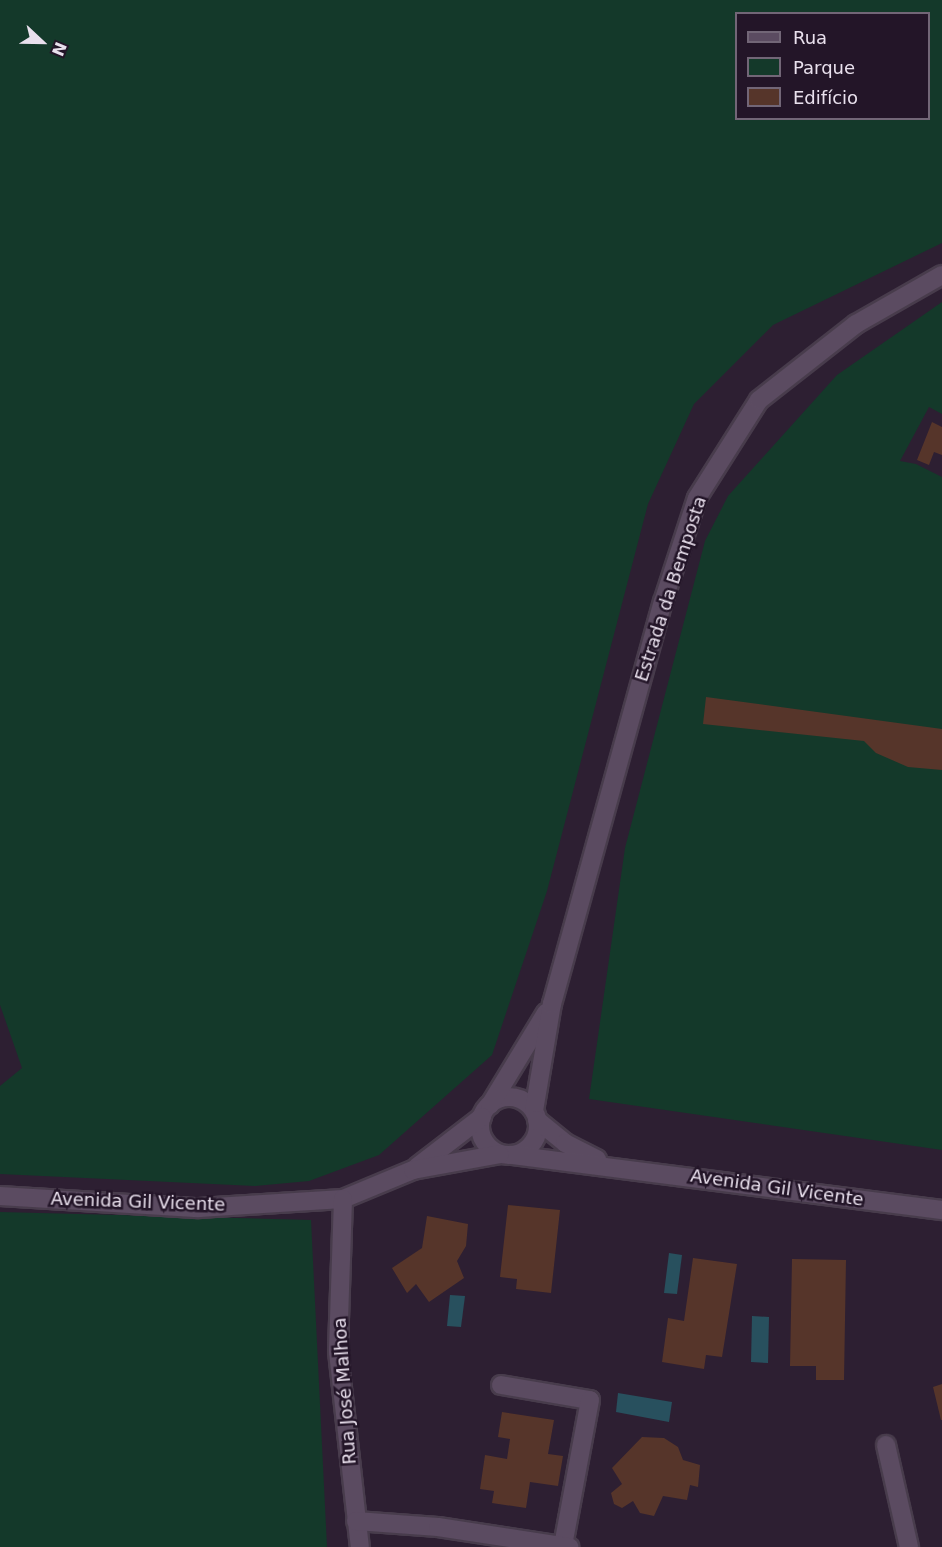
<!DOCTYPE html>
<meta charset="utf-8">
<style>
body{margin:0}
#map{position:relative;width:942px;height:1547px;overflow:hidden;background:#2d1f32;font-family:"DejaVu Sans",sans-serif}
div>[style]{position:absolute}
[style*='--x']{left:calc(var(--x)*1px);top:calc(var(--y)*1px);width:calc(var(--w)*1px);rotate:calc(var(--a)*1deg)}
.green>*{inset:0;background:#14392a}
.water>*{inset:0;background:#28505e}
.building>*{inset:0;background:#56352a}
.roads{filter:drop-shadow(2px 0 #483c4c) drop-shadow(-2px 0 #483c4c) drop-shadow(0 2px #483c4c) drop-shadow(0 -2px #483c4c)}
.minor>*{height:18px;margin:-9px;padding:0 9px;transform-origin:9px;border-radius:9px;background:#5b4b61}
.minor>.ring{margin:-9px;padding:0;box-sizing:content-box;background:none;border:18px solid #5b4b61;border-radius:50%}
span{translate:-50% -50%;white-space:nowrap;text-align:center;line-height:1.15;-webkit-text-stroke:5px #231528;paint-order:stroke}
.street-label{font-size:18px;color:#e9e0ed}
.legend{position:absolute;left:735px;top:12px;width:195px;height:108px;box-sizing:border-box;background:#231528;border:2px solid #726677;margin:0;padding:8px 10px;list-style:none;font-size:18px;color:#e9e0ed}
.legend li{display:flex;align-items:center;gap:12px;height:30px}
.legend b{width:30px;border:2px solid #726677}
.north{position:absolute;left:12px;top:12px;width:60px;height:60px;-webkit-text-stroke:4px #231528;paint-order:stroke;rotate:112deg;font-size:16px;font-weight:700;line-height:24px;text-align:center;color:#e9e0ed}
.north::after{content:'';display:block;margin:auto;width:21px;height:27px;background:#e9e0ed;clip-path:polygon(50% 0,100% 100%,50% 72%,0 100%)}
</style>
<div id="map">
<div class="green">
<div style="clip-path:polygon(evenodd,0 0,942px 0,942px 243px,773px 325px,694px 404px,648px 504px,547px 891px,492px 1055px,379px 1155px,309px 1181px,255px 1186px,0 1174px,0 1086px,22px 1068px,0 1005px,0 0,736px 14px,928px 14px,928px 118px,736px 118px,736px 14px)"></div>
<div style="clip-path:polygon(942px 302px,942px 414px,929px 407px,900px 461px,916px 464px,942px 477px,942px 1150px,589px 1099px,625px 848px,705px 541px,728px 496px,837px 375px)"></div>
<div style="clip-path:polygon(0 1212px,311px 1220px,327px 1547px,0 1547px)"></div>
</div>
<div class="water">
<div style="clip-path:polygon(669px 1253px,682px 1255px,677px 1294px,664px 1293px)"></div>
<div style="clip-path:polygon(450px 1295px,465px 1296px,461px 1327px,447px 1326px)"></div>
<div style="clip-path:polygon(752px 1316px,769px 1317px,768px 1363px,751px 1362px)"></div>
<div style="clip-path:polygon(618px 1393px,672px 1402px,669px 1422px,616px 1412px)"></div>
</div>
<div class="building">
<div style="clip-path:polygon(932px 422px,942px 427px,942px 455px,934px 452px,929px 465px,917px 460px)"></div>
<div style="clip-path:polygon(706px 697px,942px 729px,942px 770px,908px 767px,876px 753px,864px 741px,703px 724px)"></div>
<div style="clip-path:polygon(508px 1205px,560px 1210px,551px 1293px,516px 1289px,517px 1279px,500px 1277px)"></div>
<div style="clip-path:polygon(427px 1216px,468px 1224px,466px 1246px,457px 1261px,464px 1278px,429px 1302px,416px 1284px,407px 1293px,392px 1268px,422px 1248px)"></div>
<div style="clip-path:polygon(693px 1258px,737px 1264px,722px 1357px,706px 1355px,704px 1369px,662px 1362px,668px 1318px,684px 1321px)"></div>
<div style="clip-path:polygon(792px 1259px,846px 1260px,844px 1380px,816px 1380px,816px 1366px,790px 1366px)"></div>
<div style="clip-path:polygon(942px 1384px,942px 1420px,941px 1420px,933px 1387px)"></div>
<div style="clip-path:polygon(502px 1412px,554px 1420px,548px 1454px,563px 1456px,558px 1486px,530px 1482px,526px 1508px,492px 1503px,494px 1491px,480px 1489px,485px 1455px,507px 1459px,510px 1439px,498px 1437px)"></div>
<div style="clip-path:polygon(642px 1437px,664px 1438px,678px 1447px,683px 1460px,700px 1465px,698px 1487px,690px 1485px,687px 1500px,663px 1496px,654px 1516px,640px 1513px,633px 1501px,622px 1508px,614px 1504px,611px 1493px,622px 1484px,612px 1468px)"></div>
</div>
<div class="roads">
<div class="minor">
<div class="ring" style="left:480px;top:1097px;width:40px;height:40px"></div>
<div style="--x:490;--y:1105;--w:108;--a:-58.7"></div>
<div style="--x:534;--y:1111;--w:109;--a:-80.5"></div>
<div style="--x:552;--y:1004;--w:417;--a:-74.6"></div>
<div style="--x:663;--y:602;--w:109;--a:-71.9"></div>
<div style="--x:697;--y:498;--w:116;--a:-57.7"></div>
<div style="--x:759;--y:400;--w:123;--a:-38.1"></div>
<div style="--x:856;--y:324;--w:99;--a:-29.7"></div>
<div style="--x:537;--y:1120;--w:36;--a:39"></div>
<div style="--x:565;--y:1143;--w:36;--a:27"></div>
<div style="--x:512;--y:1155;--w:434;--a:7.3"></div>
<div style="--x:417;--y:1167;--w:82;--a:-37.6"></div>
<div style="--x:0;--y:1196;--w:199;--a:3.5"></div>
<div style="--x:199;--y:1208;--w:144;--a:-3.6"></div>
<div style="--x:343;--y:1199;--w:76;--a:-22.5"></div>
<div style="--x:413;--y:1170;--w:88;--a:-10.4"></div>
<div style="--x:343;--y:1199;--w:153;--a:91.9"></div>
<div style="--x:338;--y:1352;--w:196;--a:83.6"></div>
<div style="--x:501;--y:1385;--w:90;--a:9.6"></div>
<div style="--x:590;--y:1400;--w:148;--a:100.5"></div>
<div style="--x:886;--y:1445;--w:105;--a:77.3"></div>
<div style="--x:356;--y:1521;--w:82;--a:4.2"></div>
<div style="--x:438;--y:1527;--w:133;--a:8.7"></div>
</div>
</div>
<div class="street-label">
<span style="left:671px;top:589px;rotate:-72deg">Estrada da Bemposta</span>
<span style="left:777px;top:1188px;rotate:8deg">Avenida Gil Vicente</span>
<span style="left:138px;top:1202px;rotate:2deg">Avenida Gil Vicente</span>
<span style="left:345px;top:1391px;rotate:-94deg">Rua José Malhoa</span>
</div>
<ul class="legend">
<li><b style="height:8px;background:#5b4b61"></b>Rua</li>
<li><b style="height:16px;background:#14392a"></b>Parque</li>
<li><b style="height:16px;background:#56352a"></b>Edifício</li>
</ul>
<div class="north">N</div>
</div>
